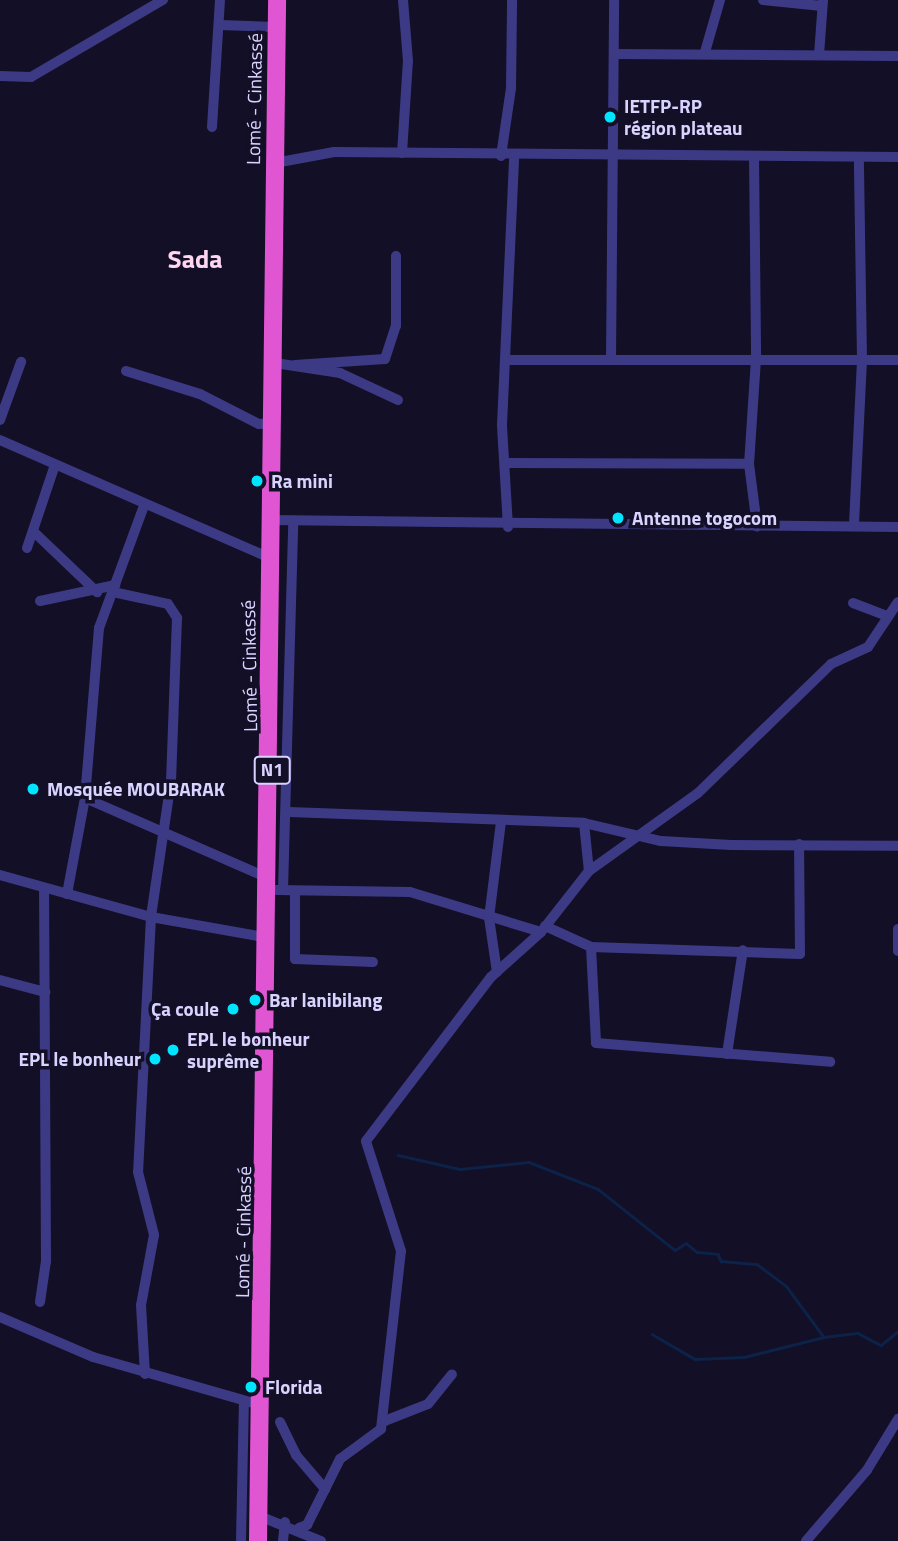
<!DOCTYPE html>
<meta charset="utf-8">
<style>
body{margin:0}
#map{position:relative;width:898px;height:1541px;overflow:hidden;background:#130f26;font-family:"Titillium Web",sans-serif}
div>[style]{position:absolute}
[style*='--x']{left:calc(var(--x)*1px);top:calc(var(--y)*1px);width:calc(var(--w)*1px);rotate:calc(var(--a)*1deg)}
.stream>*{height:2.5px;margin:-1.25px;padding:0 1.25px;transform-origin:1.25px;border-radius:1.25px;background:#0c2248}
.minor>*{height:10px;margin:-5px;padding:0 5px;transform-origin:5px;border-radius:5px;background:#3d3a85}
.trunk>*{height:18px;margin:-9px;padding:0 9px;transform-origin:9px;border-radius:9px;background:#e055d1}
.dots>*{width:19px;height:19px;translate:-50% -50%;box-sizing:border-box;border:4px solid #130f26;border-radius:50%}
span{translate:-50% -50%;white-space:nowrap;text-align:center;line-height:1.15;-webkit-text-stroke:7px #130f26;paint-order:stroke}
.shield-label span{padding:2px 5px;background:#130f26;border:2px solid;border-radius:5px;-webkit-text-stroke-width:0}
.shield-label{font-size:18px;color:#d9d4ff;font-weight:700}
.street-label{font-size:19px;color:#d9d4ff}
.poi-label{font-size:19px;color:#d9d4ff;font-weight:700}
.left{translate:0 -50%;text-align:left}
.right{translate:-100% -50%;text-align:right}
.district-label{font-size:26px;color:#ffd6f0;font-weight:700}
</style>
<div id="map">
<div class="stream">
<div style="--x:398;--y:1155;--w:64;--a:12.7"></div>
<div style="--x:460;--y:1169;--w:69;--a:-5.8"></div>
<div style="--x:529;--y:1162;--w:74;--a:21.4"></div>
<div style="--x:598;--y:1189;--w:98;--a:38.4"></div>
<div style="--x:675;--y:1250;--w:13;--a:-32"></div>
<div style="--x:686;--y:1243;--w:14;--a:39"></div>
<div style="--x:697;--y:1252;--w:21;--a:5"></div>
<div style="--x:718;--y:1254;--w:8;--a:67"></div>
<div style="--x:721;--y:1261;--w:36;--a:5"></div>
<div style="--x:757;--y:1264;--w:38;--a:37"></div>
<div style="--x:787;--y:1287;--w:62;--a:53.5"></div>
<div style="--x:824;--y:1337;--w:34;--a:-7"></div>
<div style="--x:858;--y:1333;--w:26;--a:28"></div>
<div style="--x:881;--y:1345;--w:22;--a:-39"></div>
<div style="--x:652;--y:1334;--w:50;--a:30.2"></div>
<div style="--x:695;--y:1359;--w:49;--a:-2.3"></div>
<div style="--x:744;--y:1357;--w:82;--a:-14"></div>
</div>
<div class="minor">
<div style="--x:763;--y:0;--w:59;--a:5.8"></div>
<div style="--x:220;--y:25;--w:56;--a:2"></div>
<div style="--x:705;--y:52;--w:54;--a:-73.9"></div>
<div style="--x:614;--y:54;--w:284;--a:0.4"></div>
<div style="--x:819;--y:55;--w:55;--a:-85.8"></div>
<div style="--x:0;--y:76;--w:31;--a:2"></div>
<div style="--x:31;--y:77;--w:153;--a:-30.3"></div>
<div style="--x:212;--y:127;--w:127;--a:-86.4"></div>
<div style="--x:402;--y:153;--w:92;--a:-86.3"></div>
<div style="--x:408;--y:61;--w:61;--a:-94.7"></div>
<div style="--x:501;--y:156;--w:69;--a:-81.6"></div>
<div style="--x:511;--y:88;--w:88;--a:-89.3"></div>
<div style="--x:754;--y:156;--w:203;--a:89.4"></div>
<div style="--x:756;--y:359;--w:105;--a:93.8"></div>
<div style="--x:749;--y:464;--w:63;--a:82.6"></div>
<div style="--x:275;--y:163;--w:60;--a:-10.6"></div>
<div style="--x:334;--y:152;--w:564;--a:0.51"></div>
<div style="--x:508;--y:360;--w:390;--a:0"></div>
<div style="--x:611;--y:360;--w:360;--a:-89.5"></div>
<div style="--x:275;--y:363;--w:66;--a:8.7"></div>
<div style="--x:340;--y:373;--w:64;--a:25"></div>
<div style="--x:295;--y:365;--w:90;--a:-3.8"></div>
<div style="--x:385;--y:359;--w:35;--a:-72"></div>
<div style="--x:396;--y:326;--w:70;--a:-90"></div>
<div style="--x:126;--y:371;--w:77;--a:17.3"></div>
<div style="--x:200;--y:394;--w:66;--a:27"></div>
<div style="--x:259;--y:424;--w:15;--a:-4"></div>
<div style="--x:0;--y:420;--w:62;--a:-70.1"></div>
<div style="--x:0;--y:440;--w:292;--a:23.6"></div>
<div style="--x:505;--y:463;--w:244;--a:0.2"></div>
<div style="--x:269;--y:520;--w:629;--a:0.64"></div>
<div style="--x:854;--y:524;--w:165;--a:-87.2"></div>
<div style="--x:862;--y:359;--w:202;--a:-90.9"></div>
<div style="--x:508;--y:527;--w:102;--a:-93.4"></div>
<div style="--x:502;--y:425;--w:269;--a:-87.4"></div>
<div style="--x:35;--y:533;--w:86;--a:43.6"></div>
<div style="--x:27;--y:548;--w:84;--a:-71.4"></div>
<div style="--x:113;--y:592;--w:56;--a:12.3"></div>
<div style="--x:168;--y:604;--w:17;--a:57"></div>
<div style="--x:177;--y:618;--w:163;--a:92.1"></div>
<div style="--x:171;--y:781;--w:137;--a:98.4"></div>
<div style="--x:151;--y:917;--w:255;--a:92.9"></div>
<div style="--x:138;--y:1172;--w:65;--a:75.7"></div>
<div style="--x:154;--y:1235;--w:71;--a:100.5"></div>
<div style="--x:141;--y:1305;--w:69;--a:86.7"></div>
<div style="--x:40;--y:601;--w:77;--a:-12"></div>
<div style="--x:853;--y:603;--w:34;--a:21"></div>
<div style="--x:85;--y:798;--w:200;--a:23.6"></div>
<div style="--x:289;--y:812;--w:295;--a:2.1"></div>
<div style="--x:584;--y:823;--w:79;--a:13.2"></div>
<div style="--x:661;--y:841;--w:70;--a:3.3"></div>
<div style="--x:731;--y:845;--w:167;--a:0.3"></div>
<div style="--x:584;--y:823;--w:48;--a:84.1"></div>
<div style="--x:0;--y:875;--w:157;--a:15.5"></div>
<div style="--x:151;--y:917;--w:120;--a:10.1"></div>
<div style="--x:276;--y:890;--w:134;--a:0.9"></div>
<div style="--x:410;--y:892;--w:137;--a:17"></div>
<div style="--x:283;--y:890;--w:367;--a:-88.4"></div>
<div style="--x:295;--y:891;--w:68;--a:90"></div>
<div style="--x:295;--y:959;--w:78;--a:2.2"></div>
<div style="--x:67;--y:894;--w:98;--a:-79.4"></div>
<div style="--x:85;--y:798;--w:171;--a:-85.3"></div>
<div style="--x:99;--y:628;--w:130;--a:-69.8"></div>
<div style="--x:545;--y:926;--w:51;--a:24.5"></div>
<div style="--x:591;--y:947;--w:209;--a:1.9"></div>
<div style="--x:800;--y:954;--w:110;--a:-90.5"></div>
<div style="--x:898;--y:929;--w:22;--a:90"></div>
<div style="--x:591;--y:947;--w:96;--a:87"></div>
<div style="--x:596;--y:1043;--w:235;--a:4.6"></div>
<div style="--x:497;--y:972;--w:55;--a:-98.4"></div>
<div style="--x:489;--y:918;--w:97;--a:-82.9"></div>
<div style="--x:0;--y:980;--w:47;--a:14.9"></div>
<div style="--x:727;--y:1054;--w:105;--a:-81.3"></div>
<div style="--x:40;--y:1302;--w:41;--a:-81.7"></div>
<div style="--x:46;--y:1261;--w:372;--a:-90.3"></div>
<div style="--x:0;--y:1317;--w:101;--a:23.3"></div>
<div style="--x:93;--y:1357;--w:174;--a:16"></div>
<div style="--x:280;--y:1422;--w:37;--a:64"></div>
<div style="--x:296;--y:1455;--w:45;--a:49.5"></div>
<div style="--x:382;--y:1422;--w:49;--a:-21.4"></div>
<div style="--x:428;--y:1404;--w:38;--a:-51"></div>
<div style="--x:259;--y:1516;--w:67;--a:22"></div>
<div style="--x:299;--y:1528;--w:9;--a:-21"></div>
<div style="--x:307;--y:1525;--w:74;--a:-63.4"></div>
<div style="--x:340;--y:1459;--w:51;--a:-36.2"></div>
<div style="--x:381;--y:1429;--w:179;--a:-83.6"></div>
<div style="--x:401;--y:1251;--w:115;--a:-107.7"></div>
<div style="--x:366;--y:1141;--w:206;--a:-52.7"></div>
<div style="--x:491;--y:977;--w:67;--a:-42"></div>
<div style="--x:541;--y:932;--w:78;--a:-51.8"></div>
<div style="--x:589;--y:871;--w:134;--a:-35.6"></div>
<div style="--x:698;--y:793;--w:185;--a:-44.1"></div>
<div style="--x:831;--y:664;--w:41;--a:-24.7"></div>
<div style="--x:868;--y:647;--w:54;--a:-56.3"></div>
<div style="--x:241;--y:1541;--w:139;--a:-88.8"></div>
<div style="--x:283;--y:1541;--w:19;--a:-84"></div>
<div style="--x:806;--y:1541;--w:94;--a:-49.3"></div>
<div style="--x:867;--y:1470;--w:60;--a:-58.7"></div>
</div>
<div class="trunk">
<div style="--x:258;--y:1541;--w:1541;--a:-89.29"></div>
</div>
<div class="dots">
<div style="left:610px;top:117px;background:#00e5ff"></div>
<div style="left:257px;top:481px;background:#00e5ff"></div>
<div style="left:618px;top:518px;background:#00e5ff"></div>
<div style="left:33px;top:789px;background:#00e5ff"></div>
<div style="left:255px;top:1000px;background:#00e5ff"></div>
<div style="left:233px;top:1009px;background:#00e5ff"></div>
<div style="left:173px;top:1050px;background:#00e5ff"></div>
<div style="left:155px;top:1059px;background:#00e5ff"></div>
<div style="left:251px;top:1387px;background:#00e5ff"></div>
</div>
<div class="shield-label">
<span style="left:272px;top:770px">N1</span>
</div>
<div class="street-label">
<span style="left:254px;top:99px;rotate:-89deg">Lomé - Cinkassé</span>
<span style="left:249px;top:666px;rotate:-91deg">Lomé - Cinkassé</span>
<span style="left:243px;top:1232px;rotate:-89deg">Lomé - Cinkassé</span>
</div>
<div class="poi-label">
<span class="left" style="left:624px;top:117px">IETFP-RP<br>région plateau</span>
<span class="left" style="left:271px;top:481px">Ra mini</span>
<span class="left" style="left:632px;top:518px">Antenne togocom</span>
<span class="left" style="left:47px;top:789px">Mosquée MOUBARAK</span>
<span class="left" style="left:269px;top:1000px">Bar lanibilang</span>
<span class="right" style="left:219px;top:1009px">Ça coule</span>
<span class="left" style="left:187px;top:1050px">EPL le bonheur<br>suprême</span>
<span class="right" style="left:141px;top:1059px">EPL le bonheur</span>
<span class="left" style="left:265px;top:1387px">Florida</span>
</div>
<div class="district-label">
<span style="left:195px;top:259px">Sada</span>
</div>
</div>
